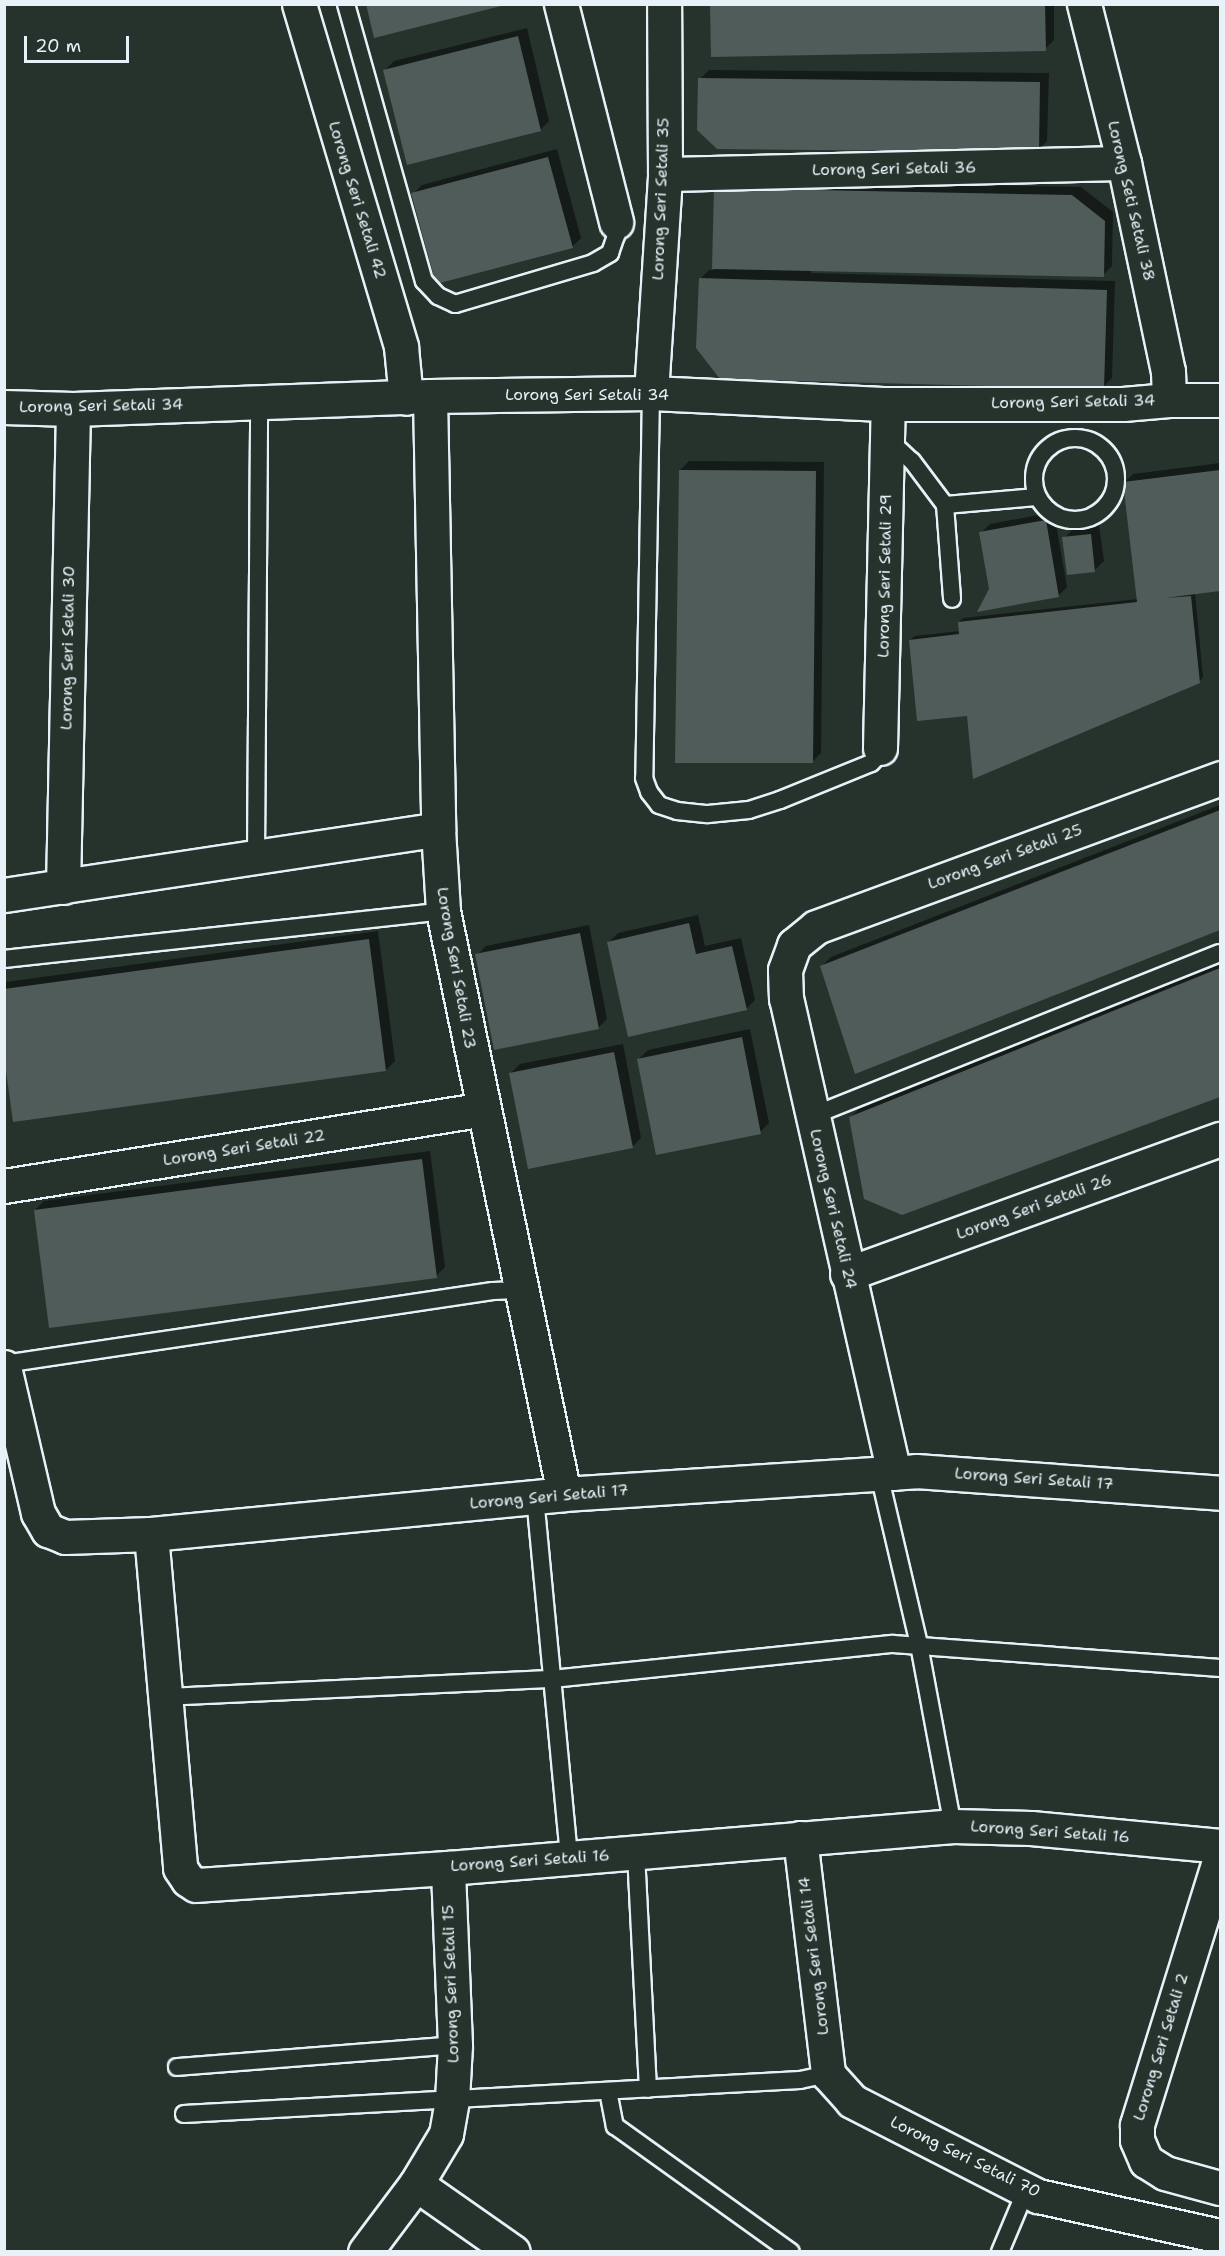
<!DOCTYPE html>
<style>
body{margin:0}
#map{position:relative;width:1225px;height:2256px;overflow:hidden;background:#26332d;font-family:"Shantell Sans",sans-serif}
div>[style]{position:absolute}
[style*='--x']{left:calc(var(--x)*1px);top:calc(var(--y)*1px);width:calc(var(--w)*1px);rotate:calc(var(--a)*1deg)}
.shadow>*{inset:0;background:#0007}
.building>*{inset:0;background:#505c59}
.roads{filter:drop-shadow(2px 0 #e8f1f8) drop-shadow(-2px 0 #e8f1f8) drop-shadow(0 2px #e8f1f8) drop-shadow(0 -2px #e8f1f8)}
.service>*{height:16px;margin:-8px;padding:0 8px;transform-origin:8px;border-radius:8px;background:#26332d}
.service>.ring{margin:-8px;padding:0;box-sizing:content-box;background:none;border:16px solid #26332d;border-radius:50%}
.minor>*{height:33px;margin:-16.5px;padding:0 16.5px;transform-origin:16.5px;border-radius:16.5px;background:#26332d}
span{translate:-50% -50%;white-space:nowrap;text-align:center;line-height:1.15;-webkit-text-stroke:4.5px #26332d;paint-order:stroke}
.street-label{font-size:16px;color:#e8f1f8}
.frame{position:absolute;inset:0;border:6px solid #e8f1f8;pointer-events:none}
.scale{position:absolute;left:24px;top:36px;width:105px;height:27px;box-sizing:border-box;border:3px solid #e8f1f8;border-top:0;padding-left:8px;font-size:18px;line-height:21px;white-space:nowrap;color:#e8f1f8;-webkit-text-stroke:4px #26332d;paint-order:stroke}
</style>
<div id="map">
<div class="shadow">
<div style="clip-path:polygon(711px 4px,1054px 4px,1054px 40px,1045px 49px)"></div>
<div style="clip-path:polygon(527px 28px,549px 121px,540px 130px,385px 70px,394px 61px)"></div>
<div style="clip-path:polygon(709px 70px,1049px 73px,1047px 141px,1038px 150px,700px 79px)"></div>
<div style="clip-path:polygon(557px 149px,581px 238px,572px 247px,413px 194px,422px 185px)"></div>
<div style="clip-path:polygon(725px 180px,1081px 187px,1113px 212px,1112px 266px,1103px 275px,811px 270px,811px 273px,1115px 281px,1112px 378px,1103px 387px,700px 279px,709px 270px,714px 270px,716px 189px)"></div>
<div style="clip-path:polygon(689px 461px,824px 462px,821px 753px,812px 762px,680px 470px)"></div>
<div style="clip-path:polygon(1220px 463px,1220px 590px,1195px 593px,1203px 677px,1199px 682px,968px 714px,910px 640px,915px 636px,960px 631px,959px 622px,963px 618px,1138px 599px,1124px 483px,1133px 474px)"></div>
<div style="clip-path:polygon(1054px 512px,1067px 587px,1058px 596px,990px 589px,981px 533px,990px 524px)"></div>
<div style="clip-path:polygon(1099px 525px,1104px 561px,1095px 570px,1064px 538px,1073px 529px)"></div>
<div style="clip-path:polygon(1220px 805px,1220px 929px,856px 1072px,822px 966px,831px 957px)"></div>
<div style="clip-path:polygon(698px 915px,705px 946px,741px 938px,755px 1000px,746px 1009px,609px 942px,618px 933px)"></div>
<div style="clip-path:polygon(589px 925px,607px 1019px,598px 1028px,477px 955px,486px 946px)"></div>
<div style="clip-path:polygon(378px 931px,395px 1061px,386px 1070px,4px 1045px,6px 982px)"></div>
<div style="clip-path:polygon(1220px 964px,1220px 1095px,902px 1213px,851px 1117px,860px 1108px)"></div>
<div style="clip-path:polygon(750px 1029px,769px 1123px,760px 1132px,639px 1059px,648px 1050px)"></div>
<div style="clip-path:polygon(623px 1044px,641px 1138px,632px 1147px,511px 1073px,520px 1064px)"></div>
<div style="clip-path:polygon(430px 1151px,445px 1267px,436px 1276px,35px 1210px,44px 1201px)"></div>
</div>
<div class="building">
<div style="clip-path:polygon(366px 4px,505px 4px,505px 5px,374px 38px)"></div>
<div style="clip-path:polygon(710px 4px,1045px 4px,1046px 51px,711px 57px)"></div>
<div style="clip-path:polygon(518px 36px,541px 131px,407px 165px,383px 70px)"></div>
<div style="clip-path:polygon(698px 78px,1040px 82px,1039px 152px,717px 149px,697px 130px)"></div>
<div style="clip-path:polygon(548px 157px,573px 248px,436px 284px,411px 193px)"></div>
<div style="clip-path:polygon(714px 188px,1072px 195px,1105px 221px,1104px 277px,712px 269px)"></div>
<div style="clip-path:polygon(699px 278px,1107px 290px,1104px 389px,720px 379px,696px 348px)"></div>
<div style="clip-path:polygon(679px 470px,816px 471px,813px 763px,675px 763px)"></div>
<div style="clip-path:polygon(1220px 470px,1220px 591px,1165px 598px,1191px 596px,1200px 683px,973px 779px,967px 716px,917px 721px,909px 640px,959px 634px,958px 622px,1137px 602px,1123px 482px)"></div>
<div style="clip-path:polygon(1046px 520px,1059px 597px,977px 612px,989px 589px,979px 532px)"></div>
<div style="clip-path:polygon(1091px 534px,1095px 572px,1067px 575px,1062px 537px)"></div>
<div style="clip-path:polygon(1220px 810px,1220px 930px,855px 1074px,820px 966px)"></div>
<div style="clip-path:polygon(689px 923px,696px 954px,732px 946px,747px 1010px,628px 1037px,607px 942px)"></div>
<div style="clip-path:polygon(580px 933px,599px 1029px,494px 1050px,475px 954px)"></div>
<div style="clip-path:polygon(369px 939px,386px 1071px,13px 1122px,4px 1056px,4px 989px)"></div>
<div style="clip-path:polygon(1220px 968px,1220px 1097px,902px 1215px,864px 1199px,849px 1117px)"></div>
<div style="clip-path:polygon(742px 1037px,761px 1134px,656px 1155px,637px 1059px)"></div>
<div style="clip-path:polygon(614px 1052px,633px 1148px,528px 1169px,509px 1073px)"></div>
<div style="clip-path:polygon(422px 1159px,437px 1278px,49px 1328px,34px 1210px)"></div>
</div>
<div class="roads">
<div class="service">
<div style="--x:346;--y:4;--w:288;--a:74.3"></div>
<div style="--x:424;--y:281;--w:21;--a:47"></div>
<div style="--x:438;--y:296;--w:19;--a:25"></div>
<div style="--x:455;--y:304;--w:144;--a:-16.5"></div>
<div style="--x:593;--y:263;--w:20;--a:-30"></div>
<div style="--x:610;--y:253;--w:18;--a:-71"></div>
<div style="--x:616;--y:236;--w:14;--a:-90"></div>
<div style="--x:651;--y:393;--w:385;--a:91"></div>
<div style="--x:644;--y:778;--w:15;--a:70"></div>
<div style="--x:649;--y:792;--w:16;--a:52"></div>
<div style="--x:659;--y:805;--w:19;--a:18"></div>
<div style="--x:677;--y:811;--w:31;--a:6"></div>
<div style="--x:708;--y:814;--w:41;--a:-5.6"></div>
<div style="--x:749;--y:810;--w:33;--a:-18"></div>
<div style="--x:780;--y:800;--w:98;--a:-22.1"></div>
<div style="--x:871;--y:763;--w:8;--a:-45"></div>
<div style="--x:877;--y:757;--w:9;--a:-72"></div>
<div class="ring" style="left:1034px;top:438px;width:66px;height:66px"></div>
<div style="--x:888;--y:439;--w:33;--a:43"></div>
<div style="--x:912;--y:461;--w:55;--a:53.1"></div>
<div style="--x:945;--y:505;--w:94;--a:85.7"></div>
<div style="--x:945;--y:505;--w:92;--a:-5"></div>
<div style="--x:256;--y:857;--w:453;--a:-89.6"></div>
<div style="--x:4;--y:959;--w:442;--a:-6.2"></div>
<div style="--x:812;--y:1116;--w:439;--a:-21.8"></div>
<div style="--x:4;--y:1364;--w:494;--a:-8.5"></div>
<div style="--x:493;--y:1291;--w:28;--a:-2"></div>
<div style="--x:879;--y:1474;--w:176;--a:76.8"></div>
<div style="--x:919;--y:1645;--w:184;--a:79.4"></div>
<div style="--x:535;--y:1497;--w:363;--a:84.6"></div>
<div style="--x:165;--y:1697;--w:387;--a:-2.7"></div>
<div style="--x:552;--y:1679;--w:343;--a:-5.9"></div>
<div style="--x:893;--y:1644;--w:328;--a:4.2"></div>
<div style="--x:636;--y:1853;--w:236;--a:87.1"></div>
<div style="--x:177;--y:2067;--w:279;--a:-4.5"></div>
<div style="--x:608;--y:2091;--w:36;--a:79"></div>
<div style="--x:615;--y:2126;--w:216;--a:35.6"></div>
<div style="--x:184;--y:2114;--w:617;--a:-3.16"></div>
<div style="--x:800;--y:2080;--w:29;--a:-12"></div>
<div style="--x:1000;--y:2252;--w:67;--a:-67.2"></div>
</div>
<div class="minor">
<div style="--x:299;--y:4;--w:358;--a:73.4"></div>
<div style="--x:401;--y:347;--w:51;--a:84.4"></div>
<div style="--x:561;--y:4;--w:225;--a:75.8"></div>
<div style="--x:1084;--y:4;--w:164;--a:75.9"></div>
<div style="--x:1124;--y:163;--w:213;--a:78.1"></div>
<div style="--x:1168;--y:371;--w:29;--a:88"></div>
<div style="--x:665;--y:174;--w:459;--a:-1.4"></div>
<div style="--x:651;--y:393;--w:219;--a:-86.3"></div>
<div style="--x:665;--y:174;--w:170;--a:-90.3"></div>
<div style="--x:430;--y:396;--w:433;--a:88.9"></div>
<div style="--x:438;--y:829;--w:82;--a:86.5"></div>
<div style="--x:443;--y:911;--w:595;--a:78.27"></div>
<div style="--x:4;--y:407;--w:69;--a:1.7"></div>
<div style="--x:73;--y:409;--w:357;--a:-2.1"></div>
<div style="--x:430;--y:396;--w:221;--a:-0.8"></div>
<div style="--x:651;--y:393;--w:237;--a:2.7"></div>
<div style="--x:888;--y:404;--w:235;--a:0"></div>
<div style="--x:1123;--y:404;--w:46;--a:-5"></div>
<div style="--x:1169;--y:400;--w:51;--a:0"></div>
<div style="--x:880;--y:748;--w:344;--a:-88.7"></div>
<div style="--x:63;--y:887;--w:478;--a:-88.8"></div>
<div style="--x:4;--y:895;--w:439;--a:-8.6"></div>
<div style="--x:4;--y:1186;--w:485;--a:-9.1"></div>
<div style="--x:847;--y:1274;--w:397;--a:-19.9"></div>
<div style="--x:4;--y:1367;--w:150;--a:76.9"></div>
<div style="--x:38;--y:1513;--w:20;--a:60"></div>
<div style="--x:48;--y:1530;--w:18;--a:22"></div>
<div style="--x:65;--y:1537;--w:86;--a:-2"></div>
<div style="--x:151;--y:1534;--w:415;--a:-5.5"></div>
<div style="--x:564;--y:1494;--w:353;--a:-3.7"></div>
<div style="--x:916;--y:1471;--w:305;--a:4.1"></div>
<div style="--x:894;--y:1473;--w:486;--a:-102.8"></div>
<div style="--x:786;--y:999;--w:29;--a:-92"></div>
<div style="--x:785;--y:970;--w:27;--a:-70"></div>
<div style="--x:794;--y:945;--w:28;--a:-39"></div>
<div style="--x:816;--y:927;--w:431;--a:-20.2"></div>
<div style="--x:151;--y:1534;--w:335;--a:85"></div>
<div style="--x:180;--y:1868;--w:14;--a:56"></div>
<div style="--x:188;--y:1880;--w:9;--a:32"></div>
<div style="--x:196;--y:1885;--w:253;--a:-3.9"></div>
<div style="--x:448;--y:1868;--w:507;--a:-4.75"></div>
<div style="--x:953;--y:1826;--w:78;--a:1.5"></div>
<div style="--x:1031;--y:1828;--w:190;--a:5.4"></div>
<div style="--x:800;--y:1838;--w:238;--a:83.2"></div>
<div style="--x:828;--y:2074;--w:36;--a:48"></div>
<div style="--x:852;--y:2101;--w:209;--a:27.1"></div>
<div style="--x:1038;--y:2196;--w:186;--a:12.4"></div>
<div style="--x:1220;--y:1858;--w:280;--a:107.3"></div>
<div style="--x:1137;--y:2125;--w:15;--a:90"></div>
<div style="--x:1137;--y:2140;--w:23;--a:67"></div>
<div style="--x:1146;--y:2161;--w:22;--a:32"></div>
<div style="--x:1165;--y:2173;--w:57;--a:15.3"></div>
<div style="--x:416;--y:2184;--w:118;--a:35"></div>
<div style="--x:365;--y:2252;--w:85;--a:-53.1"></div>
<div style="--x:416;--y:2184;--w:58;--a:-59"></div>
<div style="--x:446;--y:2134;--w:35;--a:-80"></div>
<div style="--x:452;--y:2100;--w:55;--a:-86.9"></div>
<div style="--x:455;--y:2045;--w:177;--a:-92.3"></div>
</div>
</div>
<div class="street-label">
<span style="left:894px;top:169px;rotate:-1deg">Lorong Seri Setali 36</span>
<span style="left:661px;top:199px;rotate:-88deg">Lorong Seri Setali 35</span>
<span style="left:357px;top:200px;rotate:73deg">Lorong Seri Setali 42</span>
<span style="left:1131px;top:201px;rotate:77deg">Lorong Seti Setali 38</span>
<span style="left:587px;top:395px">Lorong Seri Setali 34</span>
<span style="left:1073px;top:402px;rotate:-1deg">Lorong Seri Setali 34</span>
<span style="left:101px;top:406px;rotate:-1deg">Lorong Seri Setali 34</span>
<span style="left:885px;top:576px;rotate:-89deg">Lorong Seri Setali 29</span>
<span style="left:68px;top:648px;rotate:-89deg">Lorong Seri Setali 30</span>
<span style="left:1005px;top:857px;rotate:-20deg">Lorong Seri Setali 25</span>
<span style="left:456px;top:968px;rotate:80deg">Lorong Seri Setali 23</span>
<span style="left:244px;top:1148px;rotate:-9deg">Lorong Seri Setali 22</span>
<span style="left:1034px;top:1207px;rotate:-20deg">Lorong Seri Setali 26</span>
<span style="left:833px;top:1209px;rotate:77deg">Lorong Seri Setali 24</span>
<span style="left:1034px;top:1479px;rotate:4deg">Lorong Seri Setali 17</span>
<span style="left:549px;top:1497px;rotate:-5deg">Lorong Seri Setali 17</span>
<span style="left:1050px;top:1832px;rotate:4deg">Lorong Seri Setali 16</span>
<span style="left:530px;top:1861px;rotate:-4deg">Lorong Seri Setali 16</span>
<span style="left:814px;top:1956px;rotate:-97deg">Lorong Seri Setali 14</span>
<span style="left:451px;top:1984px;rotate:-92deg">Lorong Seri Setali 15</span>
<span style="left:1161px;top:2047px;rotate:-73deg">Lorong Seri Setali 2</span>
<span style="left:965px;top:2157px;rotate:26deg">Lorong Seri Setali 70</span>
</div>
<div class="frame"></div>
<div class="scale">20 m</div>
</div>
